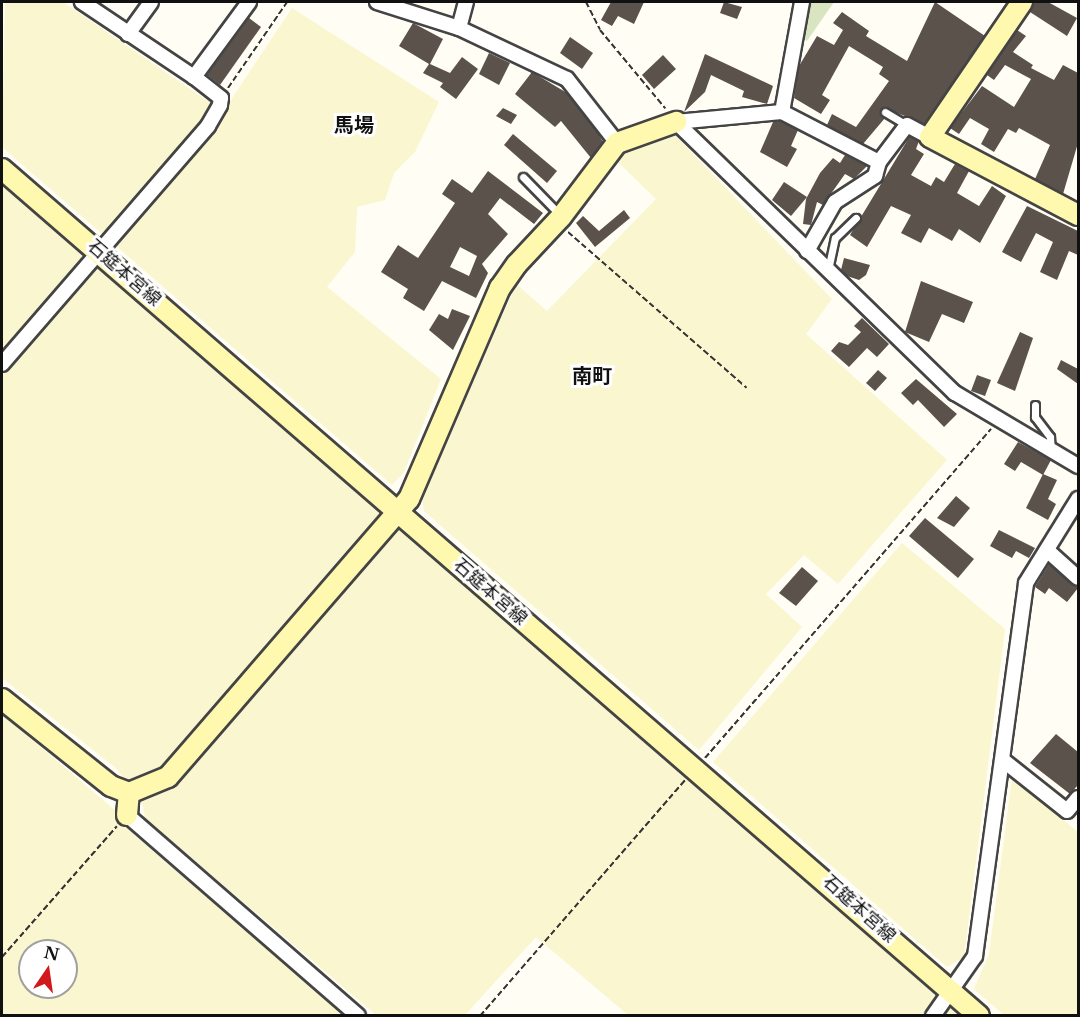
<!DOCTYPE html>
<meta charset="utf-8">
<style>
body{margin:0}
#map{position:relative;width:1080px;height:1017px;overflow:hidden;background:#fffdf4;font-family:"Libre Baskerville","Noto Sans JP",serif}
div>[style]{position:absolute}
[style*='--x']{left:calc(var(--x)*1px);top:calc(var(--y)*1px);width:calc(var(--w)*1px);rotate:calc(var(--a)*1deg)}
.farmland>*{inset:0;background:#f9f6d0}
.cemetery>*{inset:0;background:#d9e5c1}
.building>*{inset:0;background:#5b524b}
.path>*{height:2px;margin-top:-1px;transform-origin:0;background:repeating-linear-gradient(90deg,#333 0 6px,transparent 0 9px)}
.roads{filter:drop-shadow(2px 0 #444) drop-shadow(-2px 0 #444) drop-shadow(0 2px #444) drop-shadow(0 -2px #444)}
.lane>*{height:7px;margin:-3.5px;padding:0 3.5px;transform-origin:3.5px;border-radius:3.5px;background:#fff}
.street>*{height:14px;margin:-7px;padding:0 7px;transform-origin:7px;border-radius:7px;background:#fff}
.secondary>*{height:20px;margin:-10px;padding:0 10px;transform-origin:10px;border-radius:10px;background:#fff8af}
span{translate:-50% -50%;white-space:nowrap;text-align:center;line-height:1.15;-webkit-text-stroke:6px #fff;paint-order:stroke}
.street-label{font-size:18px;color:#111}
.neighbourhood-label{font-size:20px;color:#111;font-weight:700}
.frame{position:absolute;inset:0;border:3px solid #111;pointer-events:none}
.north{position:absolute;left:18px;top:939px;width:60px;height:60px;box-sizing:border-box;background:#fff;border:2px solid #a0a0a0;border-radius:50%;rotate:13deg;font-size:16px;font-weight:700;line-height:24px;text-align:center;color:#111}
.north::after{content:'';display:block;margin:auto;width:21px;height:27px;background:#d1181d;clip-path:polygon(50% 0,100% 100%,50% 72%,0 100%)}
</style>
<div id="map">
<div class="farmland">
<div style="clip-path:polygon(5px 2px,63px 2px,205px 99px,227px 106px,292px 8px,439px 102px,415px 152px,394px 173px,385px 200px,357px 207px,355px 252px,327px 287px,441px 379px,404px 472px,392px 485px,2px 147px)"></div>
<div style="clip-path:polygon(672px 132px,832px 299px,806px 334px,947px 460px,838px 584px,804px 555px,766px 594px,802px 627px,699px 750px,424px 511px,422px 499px,516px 284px,547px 311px,656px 199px,616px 160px,629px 148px)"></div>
<div style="clip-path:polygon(2px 183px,239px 386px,962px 1015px,628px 1015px,536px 937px,465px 1015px,376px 1015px,145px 818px,143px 805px,116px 768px,2px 678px)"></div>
<div style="clip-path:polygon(902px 543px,1005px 629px,964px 957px,947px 967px,713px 762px)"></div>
<div style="clip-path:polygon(evenodd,2px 714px,117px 812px,135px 836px,345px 1015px,2px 1015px,2px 714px,30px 951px,66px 951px,66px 987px,30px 987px,30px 951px)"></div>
<div style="clip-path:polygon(1012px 778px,1078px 832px,1078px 1015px,1004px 1015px,974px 989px,989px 954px)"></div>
</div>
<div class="cemetery">
<div style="clip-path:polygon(807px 2px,834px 2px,807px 41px,800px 35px)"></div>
</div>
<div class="building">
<div style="clip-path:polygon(611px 2px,644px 2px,634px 24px,618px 16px,612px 26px,601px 20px)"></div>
<div style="clip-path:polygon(724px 2px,742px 7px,737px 19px,720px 13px)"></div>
<div style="clip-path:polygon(935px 2px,985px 36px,924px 124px,883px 107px,885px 118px,863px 144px,827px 125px,832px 114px,856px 127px,889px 81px,879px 74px,883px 67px,849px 46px,822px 95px,830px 100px,821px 114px,794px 98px,799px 66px,817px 36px,834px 45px,843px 30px,833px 23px,842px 12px,869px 31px,866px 36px,907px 61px)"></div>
<div style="clip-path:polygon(1034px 2px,1048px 2px,1077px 18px,1067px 36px,1030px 12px)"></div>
<div style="clip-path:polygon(249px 18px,261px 27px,220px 85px,207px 75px)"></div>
<div style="clip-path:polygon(413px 23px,443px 39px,430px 64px,450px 73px,462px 57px,478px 69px,456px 99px,440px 87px,443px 83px,423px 73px,429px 64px,399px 46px)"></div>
<div style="clip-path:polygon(1017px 30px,1026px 36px,1013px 52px,1033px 65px,1031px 68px,1054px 80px,1063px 65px,1078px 73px,1078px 143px,1063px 194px,1035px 179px,1050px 145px,1019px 128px,1016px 133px,1008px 129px,994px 152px,981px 144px,989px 129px,970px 118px,959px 134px,950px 128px,982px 86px,1014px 107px,1031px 79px,1005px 65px,994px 80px,987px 75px)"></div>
<div style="clip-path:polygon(570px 37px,593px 53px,582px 69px,560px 53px)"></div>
<div style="clip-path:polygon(489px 53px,510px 63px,499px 85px,479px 74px)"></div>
<div style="clip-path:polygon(705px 54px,773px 86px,767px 104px,742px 97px,744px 91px,711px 75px,705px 92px,684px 112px)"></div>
<div style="clip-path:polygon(663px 55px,676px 69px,654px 89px,642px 75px)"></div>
<div style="clip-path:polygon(532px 72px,567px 93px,598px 133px,603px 142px,591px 158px,561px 121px,555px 127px,515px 94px)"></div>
<div style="clip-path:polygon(503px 108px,517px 115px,511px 124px,496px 116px)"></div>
<div style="clip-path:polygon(780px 121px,798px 130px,791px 146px,797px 149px,787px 167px,760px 152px,773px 122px)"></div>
<div style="clip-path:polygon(513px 134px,557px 171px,547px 183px,504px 145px)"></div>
<div style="clip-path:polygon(910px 136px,919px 141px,916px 149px,924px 154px,911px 175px,931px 186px,936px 177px,944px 182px,955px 164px,969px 171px,957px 193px,979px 206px,992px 186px,1006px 196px,980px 243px,959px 229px,952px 241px,929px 228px,921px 243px,901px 233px,911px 215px,891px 206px,867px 247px,850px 235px)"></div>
<div style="clip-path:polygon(845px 155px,867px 166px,854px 179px,845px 174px,823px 205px,817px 202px,811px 225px,803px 224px,806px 199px,820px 173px,833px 158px,840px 163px)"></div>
<div style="clip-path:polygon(evenodd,488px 171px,543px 213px,534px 224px,500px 198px,488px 214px,508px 234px,482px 264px,488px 273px,476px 298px,442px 281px,424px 311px,403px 298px,408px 289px,381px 272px,398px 245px,418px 258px,455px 203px,442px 194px,452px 179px,472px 193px,488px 171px,460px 247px,477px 256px,469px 276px,450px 267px,460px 247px)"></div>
<div style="clip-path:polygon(784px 182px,807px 197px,791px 216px,772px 200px)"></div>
<div style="clip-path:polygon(1027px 206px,1078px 231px,1078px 255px,1069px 251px,1057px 280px,1040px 272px,1053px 242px,1036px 233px,1021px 262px,1002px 252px)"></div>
<div style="clip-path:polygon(624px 210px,630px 218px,595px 247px,576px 223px,583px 216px,599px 231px)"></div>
<div style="clip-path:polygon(844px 258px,870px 265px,866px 275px,859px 280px,847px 276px,841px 270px)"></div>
<div style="clip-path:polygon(921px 281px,973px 302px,964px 323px,942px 314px,929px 342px,905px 332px)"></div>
<div style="clip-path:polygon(452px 309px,470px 316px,453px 350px,429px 330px,439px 314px,448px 319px)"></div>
<div style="clip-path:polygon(862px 318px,889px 344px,877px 357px,867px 348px,849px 367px,831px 351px,839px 342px,848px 345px,861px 332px,854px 326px)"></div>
<div style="clip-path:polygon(1020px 332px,1033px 338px,1015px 391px,997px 383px)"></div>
<div style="clip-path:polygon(1061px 360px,1078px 369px,1078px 384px,1057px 369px)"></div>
<div style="clip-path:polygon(878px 370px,887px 378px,875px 391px,866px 383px)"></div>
<div style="clip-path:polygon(977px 375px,991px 380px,985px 396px,971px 391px)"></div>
<div style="clip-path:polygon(916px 379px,957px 414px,944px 427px,918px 400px,913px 405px,901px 393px)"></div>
<div style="clip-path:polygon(1018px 442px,1051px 460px,1043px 475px,1021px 462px,1015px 471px,1004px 464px)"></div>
<div style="clip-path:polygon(1043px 474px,1057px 480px,1048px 499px,1056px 504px,1048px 520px,1026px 508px)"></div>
<div style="clip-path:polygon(956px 496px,970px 508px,954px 527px,937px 518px)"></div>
<div style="clip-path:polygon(925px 518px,974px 559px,958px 578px,909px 536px)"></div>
<div style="clip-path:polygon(999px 530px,1035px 548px,1029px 558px,1016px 551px,1012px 558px,990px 546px)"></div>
<div style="clip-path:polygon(1049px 564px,1078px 588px,1067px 602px,1049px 588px,1045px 594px,1035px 587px)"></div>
<div style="clip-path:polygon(802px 567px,818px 581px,796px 606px,779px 593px)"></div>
<div style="clip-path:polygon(1056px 734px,1078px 752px,1078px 785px,1070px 794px,1030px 763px)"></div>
</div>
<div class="path">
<div style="--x:586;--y:2;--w:31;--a:63"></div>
<div style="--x:600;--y:30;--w:102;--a:50.2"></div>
<div style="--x:228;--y:88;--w:104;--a:-55.5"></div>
<div style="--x:568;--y:232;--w:237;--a:41.1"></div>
<div style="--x:705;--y:758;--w:436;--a:-49"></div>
<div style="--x:2;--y:957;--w:174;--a:-48.7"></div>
<div style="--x:480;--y:1016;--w:313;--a:-49"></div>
</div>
<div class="roads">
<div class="lane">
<div style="--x:885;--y:112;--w:26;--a:31"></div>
<div style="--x:523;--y:177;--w:54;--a:45.7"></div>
<div style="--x:828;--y:270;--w:33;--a:-78"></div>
<div style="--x:835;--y:238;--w:29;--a:-44"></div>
<div style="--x:1035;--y:405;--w:12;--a:90"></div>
<div style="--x:1035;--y:417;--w:25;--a:53"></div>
<div style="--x:1050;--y:437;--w:13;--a:86"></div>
</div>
<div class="street">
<div style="--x:377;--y:2;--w:86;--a:17.6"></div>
<div style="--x:459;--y:28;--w:119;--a:25.3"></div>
<div style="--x:567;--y:79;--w:81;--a:52"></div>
<div style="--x:459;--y:28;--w:27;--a:-75"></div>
<div style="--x:128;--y:34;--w:39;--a:-54"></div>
<div style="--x:194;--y:77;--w:93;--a:-53.7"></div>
<div style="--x:782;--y:112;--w:112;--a:-79.7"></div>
<div style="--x:676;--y:122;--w:389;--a:44.2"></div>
<div style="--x:955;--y:393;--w:143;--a:30.7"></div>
<div style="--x:676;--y:122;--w:106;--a:-5.4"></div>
<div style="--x:782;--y:112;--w:109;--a:27.3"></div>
<div style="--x:879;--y:162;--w:46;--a:-52.9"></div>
<div style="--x:907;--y:125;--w:26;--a:28"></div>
<div style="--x:807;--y:251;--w:56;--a:-60.3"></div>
<div style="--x:835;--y:202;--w:48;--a:-33"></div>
<div style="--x:875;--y:176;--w:15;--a:-74"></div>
<div style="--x:2;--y:364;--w:315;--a:-49.1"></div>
<div style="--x:208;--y:126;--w:24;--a:-60"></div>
<div style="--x:220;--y:105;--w:7;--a:-82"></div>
<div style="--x:221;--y:98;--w:34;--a:-142"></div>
<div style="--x:194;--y:77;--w:135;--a:-146.2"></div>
<div style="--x:1048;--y:551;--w:40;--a:42"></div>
<div style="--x:1004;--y:761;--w:80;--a:38.4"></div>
<div style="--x:1067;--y:811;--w:17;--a:-50"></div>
<div style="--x:127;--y:815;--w:306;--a:41"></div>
<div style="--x:933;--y:1016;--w:73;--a:-55"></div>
<div style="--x:975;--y:956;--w:376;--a:-82.2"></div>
<div style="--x:1026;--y:583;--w:99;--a:-58.2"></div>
</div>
<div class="secondary">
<div style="--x:1022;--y:2;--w:163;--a:124.3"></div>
<div style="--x:930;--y:137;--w:167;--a:27.8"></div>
<div style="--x:2;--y:169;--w:1293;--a:40.92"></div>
<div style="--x:2;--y:699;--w:139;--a:38.6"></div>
<div style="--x:111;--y:786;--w:19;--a:21"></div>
<div style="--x:129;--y:793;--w:42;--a:-22.3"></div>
<div style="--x:168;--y:777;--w:368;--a:-49.1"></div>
<div style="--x:409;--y:499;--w:230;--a:-66.7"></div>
<div style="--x:500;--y:288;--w:29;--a:-55"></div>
<div style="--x:517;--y:264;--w:64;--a:-46.9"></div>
<div style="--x:561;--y:217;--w:93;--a:-52.9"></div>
<div style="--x:617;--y:143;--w:63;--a:-19.6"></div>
<div style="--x:127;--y:815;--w:22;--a:-85"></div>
</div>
</div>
<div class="street-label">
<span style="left:124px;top:273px;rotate:41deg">石筵本宮線</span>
<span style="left:490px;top:592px;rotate:41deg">石筵本宮線</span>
<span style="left:859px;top:909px;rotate:42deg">石筵本宮線</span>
</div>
<div class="neighbourhood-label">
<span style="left:354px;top:125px">馬場</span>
<span style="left:592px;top:376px">南町</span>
</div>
<div class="frame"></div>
<div class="north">N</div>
</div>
